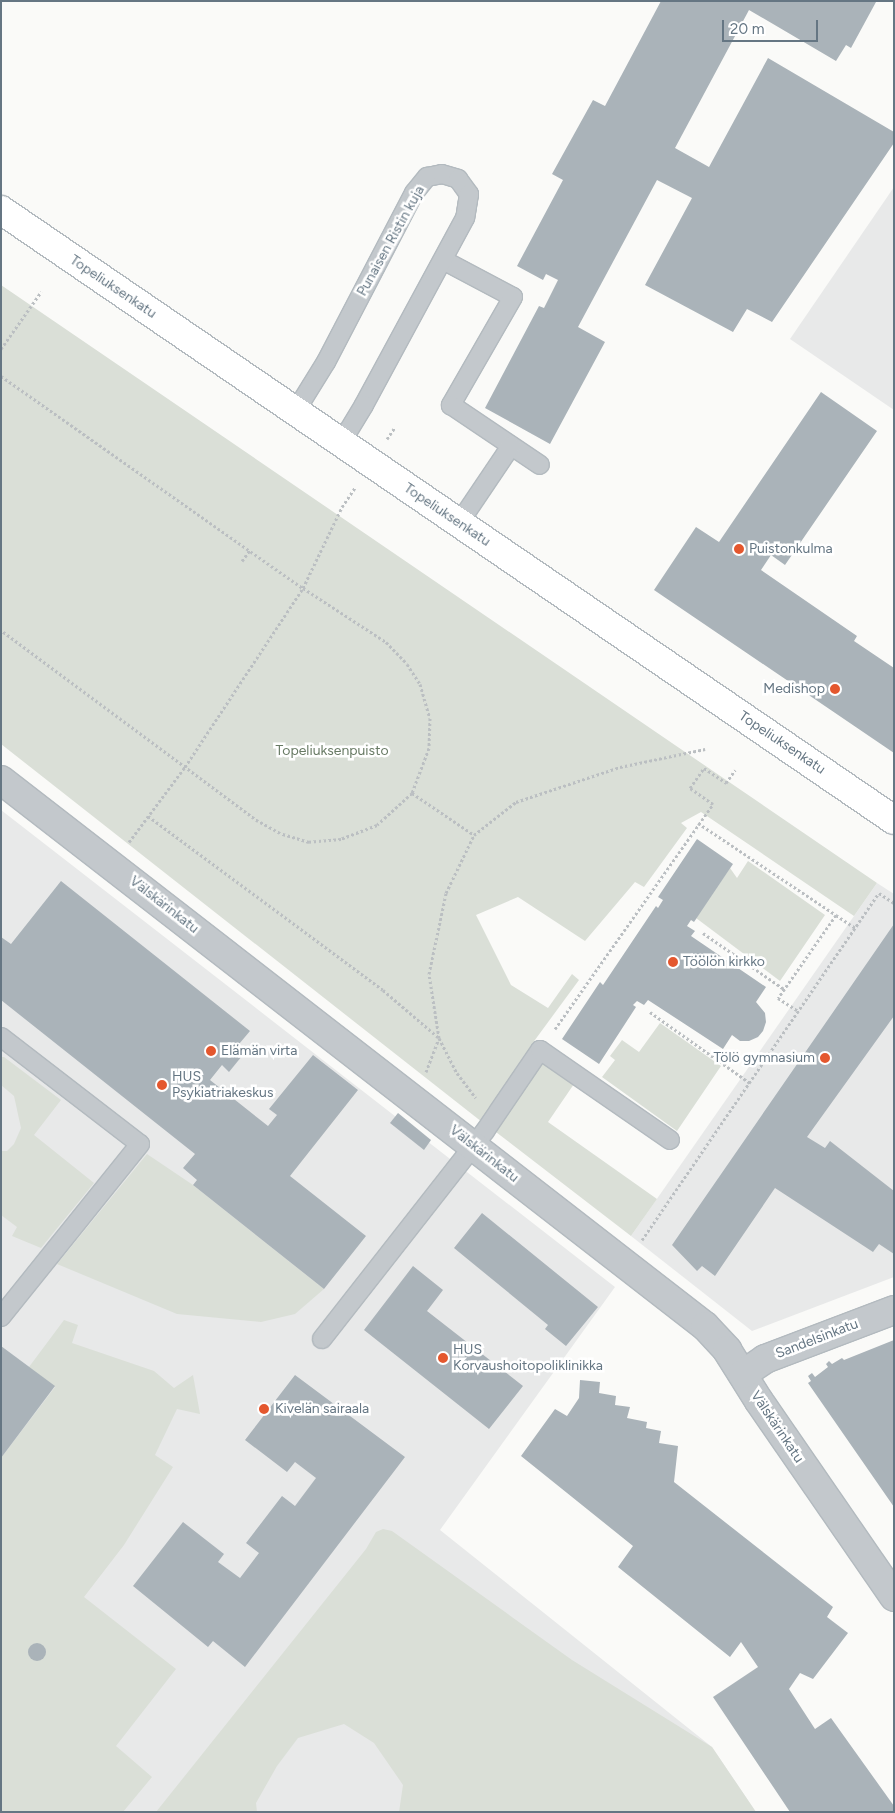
<!DOCTYPE html>
<meta charset="utf-8">
<style>
body{margin:0}
#map{position:relative;width:895px;height:1813px;overflow:hidden;background:#fafaf8;font-family:Figtree,sans-serif}
div>[style]{position:absolute}
[style*='--x']{left:calc(var(--x)*1px);top:calc(var(--y)*1px);width:calc(var(--w)*1px);rotate:calc(var(--a)*1deg)}
.built>*{inset:0;background:#e8e9e9}
.green>*{inset:0;background:#dadfd7}
.building>*{inset:0;background:#aab3b9}
.round{border-radius:50%}
.path>*{height:3px;margin-top:-1.5px;transform-origin:0;background:repeating-linear-gradient(90deg,#bbbfc2 0 2.5px,transparent 0 5px)}
.roads{filter:drop-shadow(1px 0 #b3babf) drop-shadow(-1px 0 #b3babf) drop-shadow(0 1px #b3babf) drop-shadow(0 -1px #b3babf)}
.lane>*{height:18px;margin:-9px;padding:0 9px;transform-origin:9px;border-radius:9px;background:#c3c8cc}
.street>*{height:28px;margin:-14px;padding:0 14px;transform-origin:14px;border-radius:14px;background:#c3c8cc}
.secondary>*{height:28px;margin:-14px;padding:0 14px;transform-origin:14px;border-radius:14px;background:#fff}
.dots>*{width:14px;height:14px;translate:-50% -50%;box-sizing:border-box;border:2px solid #fff;border-radius:50%}
span{translate:-50% -50%;white-space:nowrap;text-align:center;line-height:1.15;-webkit-text-stroke:5px #fff;paint-order:stroke}
.street-label{font-size:14px;color:#657683}
.poi-label{font-size:14px;color:#657683}
.left{translate:0 -50%;text-align:left}
.right{translate:-100% -50%;text-align:right}
.park-label{font-size:14px;color:#687a64}
.frame{position:absolute;inset:0;border:2px solid #657683;pointer-events:none}
.scale{position:absolute;left:722px;top:20px;width:96px;height:22px;box-sizing:border-box;border:2px solid #657683;border-top:0;padding-left:6px;font-size:15px;line-height:18px;white-space:nowrap;color:#657683;-webkit-text-stroke:4px #fff;paint-order:stroke}
</style>
<div id="map">
<div class="built">
<div style="clip-path:polygon(894px 187px,894px 410px,790px 339px)"></div>
<div style="clip-path:polygon(1px 810px,615px 1287px,440px 1530px,712px 1747px,756px 1812px,1px 1812px)"></div>
<div style="clip-path:polygon(877px 883px,894px 894px,894px 1277px,752px 1331px,631px 1236px)"></div>
</div>
<div class="green">
<div style="clip-path:polygon(1px 285px,877px 883px,854px 916px,701px 812px,681px 823px,687px 828px,644px 887px,635px 882px,585px 941px,518px 897px,476px 915px,511px 985px,548px 1008px,572px 974px,579px 980px,532px 1044px,482px 1122px,1px 744px)"></div>
<div style="clip-path:polygon(748px 861px,825px 915px,780px 981px,696px 918px,730px 868px,737px 878px)"></div>
<div style="clip-path:polygon(660px 1023px,721px 1066px,677px 1131px,602px 1077px,615px 1060px,610px 1056px,622px 1040px,639px 1052px)"></div>
<div style="clip-path:polygon(1px 1057px,4px 1057px,61px 1100px,34px 1135px,94px 1183px,41px 1248px,12px 1236px,17px 1227px,1px 1215px,1px 1151px,7px 1151px,14px 1144px,21px 1128px,14px 1096px,1px 1085px)"></div>
<div style="clip-path:polygon(539px 1059px,574px 1084px,548px 1122px,657px 1199px,631px 1236px,492px 1129px)"></div>
<div style="clip-path:polygon(147px 1154px,193px 1185px,324px 1289px,295px 1314px,261px 1322px,177px 1314px,57px 1264px)"></div>
<div style="clip-path:polygon(64px 1320px,78px 1325px,72px 1343px,154px 1371px,174px 1388px,193px 1375px,200px 1414px,177px 1409px,155px 1455px,173px 1467px,124px 1545px,84px 1597px,176px 1669px,116px 1746px,152px 1777px,123px 1812px,1px 1812px,1px 1458px,55px 1387px,29px 1367px)"></div>
<div style="clip-path:polygon(383px 1529px,392px 1531px,572px 1660px,712px 1747px,756px 1812px,399px 1812px,403px 1785px,374px 1743px,344px 1724px,298px 1738px,277px 1766px,256px 1803px,257px 1812px,156px 1812px,366px 1549px,376px 1532px)"></div>
</div>
<div class="building">
<div style="clip-path:polygon(661px 1px,876px 2px,851px 48px,846px 45px,836px 61px,749px 10px,675px 148px,709px 167px,768px 58px,894px 132px,894px 143px,772px 322px,747px 309px,733px 332px,645px 285px,692px 198px,657px 180px,578px 327px,605px 342px,550px 444px,485px 408px,539px 306px,544px 308px,558px 280px,546px 274px,543px 280px,517px 266px,563px 180px,552px 174px,593px 100px,605px 106px)"></div>
<div style="clip-path:polygon(821px 392px,877px 431px,785px 565px,771px 555px,761px 570px,857px 636px,854px 641px,894px 668px,894px 753px,654px 590px,696px 527px,719px 542px)"></div>
<div style="clip-path:polygon(697px 839px,733px 864px,694px 922px,691px 920px,687px 926px,695px 931px,691px 936px,766px 987px,756px 1002px,765px 1013px,766px 1022px,763px 1031px,758px 1037px,749px 1041px,740px 1041px,732px 1035px,723px 1049px,648px 1000px,644px 1005px,637px 1001px,633px 1005px,636px 1007px,599px 1064px,562px 1039px,600px 982px,603px 985px,656px 906px,658px 908px,663px 900px,658px 897px)"></div>
<div style="clip-path:polygon(61px 881px,250px 1031px,234px 1050px,242px 1056px,229px 1072px,222px 1065px,210px 1080px,268px 1126px,277px 1115px,269px 1109px,313px 1055px,358px 1090px,290px 1176px,366px 1236px,324px 1289px,193px 1185px,197px 1180px,183px 1168px,195px 1154px,1px 1000px,1px 937px,11px 944px)"></div>
<div style="clip-path:polygon(894px 924px,894px 1016px,807px 1137px,825px 1148px,830px 1141px,894px 1191px,894px 1254px,879px 1244px,873px 1252px,775px 1188px,715px 1276px,702px 1266px,697px 1271px,672px 1245px)"></div>
<div style="clip-path:polygon(398px 1113px,431px 1140px,424px 1150px,390px 1123px)"></div>
<div style="clip-path:polygon(482px 1213px,598px 1307px,566px 1346px,545px 1329px,548px 1325px,454px 1248px)"></div>
<div style="clip-path:polygon(413px 1266px,443px 1290px,427px 1311px,523px 1386px,489px 1429px,364px 1330px)"></div>
<div style="clip-path:polygon(894px 1340px,894px 1507px,808px 1383px,811px 1381px,808px 1376px,812px 1373px,815px 1377px,828px 1367px,826px 1364px,829px 1361px,832px 1364px,842px 1358px,844px 1360px)"></div>
<div style="clip-path:polygon(1px 1346px,55px 1386px,1px 1458px)"></div>
<div style="clip-path:polygon(295px 1375px,405px 1457px,245px 1667px,213px 1641px,208px 1647px,133px 1586px,183px 1522px,224px 1554px,218px 1562px,240px 1578px,259px 1553px,246px 1543px,282px 1496px,295px 1506px,316px 1478px,295px 1462px,287px 1472px,245px 1440px)"></div>
<div style="clip-path:polygon(580px 1380px,600px 1382px,599px 1393px,616px 1396px,615px 1405px,630px 1407px,627px 1418px,647px 1422px,646px 1428px,661px 1431px,659px 1443px,678px 1446px,674px 1482px,833px 1607px,827px 1617px,848px 1633px,813px 1679px,800px 1673px,789px 1689px,815px 1729px,831px 1718px,894px 1806px,894px 1812px,790px 1812px,713px 1697px,758px 1667px,741px 1642px,730px 1657px,618px 1567px,633px 1546px,521px 1456px,555px 1409px,567px 1416px,579px 1398px)"></div>
<div class="round" style="left:28px;top:1643px;width:18px;height:18px"></div>
</div>
<div class="path">
<div style="--x:1;--y:349;--w:70;--a:-54.9"></div>
<div style="--x:1;--y:376;--w:369;--a:35.1"></div>
<div style="--x:303;--y:588;--w:99;--a:33"></div>
<div style="--x:386;--y:642;--w:30;--a:46"></div>
<div style="--x:407;--y:664;--w:24;--a:57"></div>
<div style="--x:420;--y:684;--w:35;--a:74"></div>
<div style="--x:430;--y:718;--w:30;--a:92"></div>
<div style="--x:429;--y:748;--w:48;--a:110.7"></div>
<div style="--x:412;--y:793;--w:47;--a:137.6"></div>
<div style="--x:377;--y:825;--w:39;--a:159"></div>
<div style="--x:341;--y:839;--w:32;--a:175"></div>
<div style="--x:309;--y:842;--w:30;--a:-163"></div>
<div style="--x:280;--y:833;--w:25;--a:-151"></div>
<div style="--x:258;--y:821;--w:320;--a:-143.4"></div>
<div style="--x:387;--y:439;--w:14;--a:-56"></div>
<div style="--x:242;--y:561;--w:14;--a:-54"></div>
<div style="--x:412;--y:793;--w:75;--a:34.1"></div>
<div style="--x:148;--y:816;--w:292;--a:36.5"></div>
<div style="--x:383;--y:990;--w:74;--a:40.6"></div>
<div style="--x:439;--y:1038;--w:39;--a:63"></div>
<div style="--x:457;--y:1073;--w:31;--a:53"></div>
<div style="--x:698;--y:823;--w:166;--a:33.7"></div>
<div style="--x:836;--y:915;--w:101;--a:124.9"></div>
<div style="--x:778;--y:998;--w:24;--a:33"></div>
<div style="--x:129;--y:842;--w:94;--a:-53.3"></div>
<div style="--x:185;--y:767;--w:214;--a:-56.6"></div>
<div style="--x:303;--y:588;--w:90;--a:-64.3"></div>
<div style="--x:342;--y:507;--w:23;--a:-56"></div>
<div style="--x:836;--y:915;--w:23;--a:34"></div>
<div style="--x:703;--y:933;--w:98;--a:34.7"></div>
<div style="--x:650;--y:1012;--w:123;--a:35.4"></div>
<div style="--x:555;--y:1029;--w:275;--a:-54.9"></div>
<div style="--x:713;--y:804;--w:28;--a:-145"></div>
<div style="--x:690;--y:788;--w:24;--a:-55"></div>
<div style="--x:704;--y:768;--w:27;--a:34"></div>
<div style="--x:726;--y:783;--w:16;--a:-55"></div>
<div style="--x:426;--y:1072;--w:36;--a:-69"></div>
<div style="--x:439;--y:1038;--w:65;--a:-98.9"></div>
<div style="--x:429;--y:974;--w:83;--a:-78.1"></div>
<div style="--x:446;--y:893;--w:64;--a:-64.2"></div>
<div style="--x:474;--y:835;--w:53;--a:-38.2"></div>
<div style="--x:516;--y:802;--w:110;--a:-18.6"></div>
<div style="--x:620;--y:767;--w:87;--a:-12"></div>
<div style="--x:642;--y:1240;--w:420;--a:-55.7"></div>
<div style="--x:879;--y:893;--w:18;--a:34"></div>
</div>
<div class="roads">
<div class="lane">
<div style="--x:443;--y:260;--w:79;--a:27.9"></div>
<div style="--x:513;--y:297;--w:125;--a:119.9"></div>
<div style="--x:451;--y:405;--w:107;--a:34"></div>
<div style="--x:295;--y:412;--w:59;--a:-58.2"></div>
<div style="--x:326;--y:362;--w:191;--a:-62.5"></div>
<div style="--x:414;--y:193;--w:21;--a:-51"></div>
<div style="--x:427;--y:177;--w:15;--a:-11"></div>
<div style="--x:442;--y:174;--w:17;--a:17"></div>
<div style="--x:458;--y:179;--w:19;--a:54"></div>
<div style="--x:469;--y:194;--w:24;--a:99"></div>
<div style="--x:465;--y:218;--w:213;--a:118.4"></div>
<div style="--x:364;--y:405;--w:44;--a:121.2"></div>
<div style="--x:459;--y:523;--w:93;--a:-56"></div>
<div style="--x:1;--y:1037;--w:175;--a:37.6"></div>
<div style="--x:140;--y:1144;--w:222;--a:128.8"></div>
<div style="--x:322;--y:1339;--w:264;--a:-51.9"></div>
<div style="--x:485;--y:1131;--w:98;--a:-55.8"></div>
<div style="--x:540;--y:1050;--w:158;--a:34.7"></div>
</div>
<div class="street">
<div style="--x:1;--y:780;--w:891;--a:37.8"></div>
<div style="--x:705;--y:1326;--w:33;--a:47"></div>
<div style="--x:727;--y:1350;--w:60;--a:57.9"></div>
<div style="--x:759;--y:1401;--w:238;--a:55.4"></div>
<div style="--x:743;--y:1374;--w:27;--a:-34"></div>
<div style="--x:765;--y:1359;--w:138;--a:-20.8"></div>
</div>
<div class="secondary">
<div style="--x:1;--y:210;--w:1081;--a:34.34"></div>
</div>
</div>
<div class="dots">
<div style="left:739px;top:549px;background:#e4572e"></div>
<div style="left:835px;top:689px;background:#e4572e"></div>
<div style="left:673px;top:962px;background:#e4572e"></div>
<div style="left:211px;top:1051px;background:#e4572e"></div>
<div style="left:825px;top:1058px;background:#e4572e"></div>
<div style="left:162px;top:1085px;background:#e4572e"></div>
<div style="left:443px;top:1358px;background:#e4572e"></div>
<div style="left:264px;top:1409px;background:#e4572e"></div>
</div>
<div class="street-label">
<span style="left:391px;top:241px;rotate:-61deg">Punaisen Ristin kuja</span>
<span style="left:113px;top:287px;rotate:34deg">Topeliuksenkatu</span>
<span style="left:447px;top:515px;rotate:34deg">Topeliuksenkatu</span>
<span style="left:782px;top:743px;rotate:34deg">Topeliuksenkatu</span>
<span style="left:164px;top:905px;rotate:38deg">Välskärinkatu</span>
<span style="left:484px;top:1154px;rotate:38deg">Välskärinkatu</span>
<span style="left:817px;top:1339px;rotate:-21deg">Sandelsinkatu</span>
<span style="left:777px;top:1427px;rotate:56deg">Välskärinkatu</span>
</div>
<div class="poi-label">
<span class="left" style="left:749px;top:549px">Puistonkulma</span>
<span class="right" style="left:825px;top:689px">Medishop</span>
<span class="left" style="left:683px;top:962px">Töölön kirkko</span>
<span class="left" style="left:221px;top:1051px">Elämän virta</span>
<span class="right" style="left:815px;top:1058px">Tölö gymnasium</span>
<span class="left" style="left:172px;top:1085px">HUS<br>Psykiatriakeskus</span>
<span class="left" style="left:453px;top:1358px">HUS<br>Korvaushoitopoliklinikka</span>
<span class="left" style="left:275px;top:1409px">Kivelän sairaala</span>
</div>
<div class="park-label">
<span style="left:332px;top:751px">Topeliuksenpuisto</span>
</div>
<div class="frame"></div>
<div class="scale">20 m</div>
</div>
